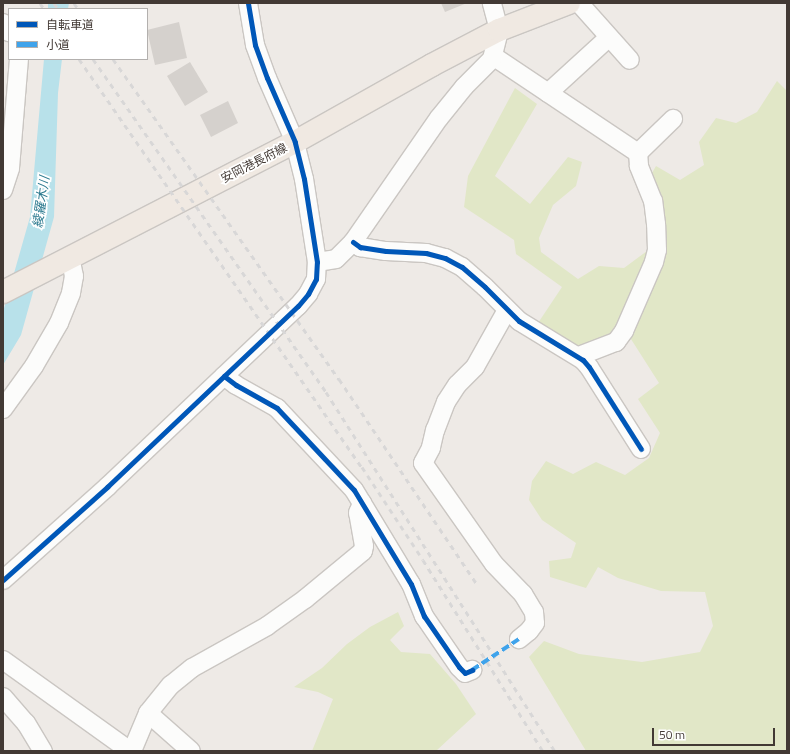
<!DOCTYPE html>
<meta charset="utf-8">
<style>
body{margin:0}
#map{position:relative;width:790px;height:754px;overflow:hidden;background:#eeeae6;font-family:"Titillium Web","Noto Sans JP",sans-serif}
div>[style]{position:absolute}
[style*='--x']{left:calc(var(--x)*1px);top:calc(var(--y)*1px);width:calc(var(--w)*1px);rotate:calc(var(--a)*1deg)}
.green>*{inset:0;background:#e1e7c7}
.water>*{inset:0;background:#b8e1ea}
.building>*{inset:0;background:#d5d1cd}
.roads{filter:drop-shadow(1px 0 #cac6c2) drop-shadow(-1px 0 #cac6c2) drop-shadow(0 1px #cac6c2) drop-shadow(0 -1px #cac6c2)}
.minor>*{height:18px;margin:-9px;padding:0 9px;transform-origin:9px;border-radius:9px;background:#fcfcfb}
.major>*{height:22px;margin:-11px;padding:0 11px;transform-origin:11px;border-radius:11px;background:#f0e9e2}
.rail>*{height:3px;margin-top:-1.5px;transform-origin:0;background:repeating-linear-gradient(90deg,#d8d7d7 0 5px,transparent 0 10px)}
.quiet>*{height:4px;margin-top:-2px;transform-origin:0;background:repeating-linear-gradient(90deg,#3fa3eb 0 8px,transparent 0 12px)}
.cycleway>*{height:5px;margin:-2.5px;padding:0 2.5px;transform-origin:2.5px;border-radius:2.5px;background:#0057b8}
span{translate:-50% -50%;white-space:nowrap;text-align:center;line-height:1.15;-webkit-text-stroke:3.5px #fff;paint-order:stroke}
.street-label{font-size:12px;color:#423934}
.water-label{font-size:13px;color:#2e7b90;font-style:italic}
.frame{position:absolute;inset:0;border:4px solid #423934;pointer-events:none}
.legend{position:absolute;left:8px;top:8px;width:140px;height:52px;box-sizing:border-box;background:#fff;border:1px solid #b3b0ae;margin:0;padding:5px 7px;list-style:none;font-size:12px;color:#423934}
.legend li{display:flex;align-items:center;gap:8px;height:20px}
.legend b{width:20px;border:1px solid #b3b0ae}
.scale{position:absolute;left:652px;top:728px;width:123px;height:18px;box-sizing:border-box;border:2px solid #423934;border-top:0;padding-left:5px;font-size:12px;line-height:14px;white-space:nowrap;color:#423934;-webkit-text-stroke:3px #fff;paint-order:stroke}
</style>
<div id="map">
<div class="green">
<div style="clip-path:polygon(777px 81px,787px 91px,787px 751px,586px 751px,529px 657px,544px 641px,579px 654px,642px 662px,700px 652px,713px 626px,705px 592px,661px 591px,618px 578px,598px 567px,586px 588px,550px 577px,549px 561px,571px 558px,576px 543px,542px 520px,529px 500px,532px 481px,546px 461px,573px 474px,596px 462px,625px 475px,649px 458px,660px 433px,638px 399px,659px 383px,629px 336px,578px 350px,536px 326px,562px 287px,516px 254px,514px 240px,464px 207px,468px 176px,515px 88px,537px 104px,495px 176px,530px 204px,568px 157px,582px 162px,576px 186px,553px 205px,539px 238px,541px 252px,578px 279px,599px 266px,624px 268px,666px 237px,660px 207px,648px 180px,656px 166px,680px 180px,704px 165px,699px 142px,716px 118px,736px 123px,757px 112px)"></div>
<div style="clip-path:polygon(398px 612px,404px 626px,390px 640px,401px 652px,430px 654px,456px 684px,476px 714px,436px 751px,312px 751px,333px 699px,318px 692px,294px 687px,322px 668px,347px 644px,370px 627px)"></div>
</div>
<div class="water">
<div style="clip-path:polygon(48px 3px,69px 3px,68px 9px,48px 9px)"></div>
<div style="clip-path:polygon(44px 59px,62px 59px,58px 93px,54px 217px,21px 335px,3px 365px,3px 312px,30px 217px)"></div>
</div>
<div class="building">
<div style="clip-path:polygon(441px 3px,467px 3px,445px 12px)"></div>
<div style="clip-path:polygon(179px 22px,187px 58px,155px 65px,147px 30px)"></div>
<div style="clip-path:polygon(190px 62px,208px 92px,185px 106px,167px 76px)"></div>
<div style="clip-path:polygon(228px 101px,238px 123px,211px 137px,200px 115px)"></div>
</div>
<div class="roads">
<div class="minor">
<div style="--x:579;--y:3;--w:76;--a:48.2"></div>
<div style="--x:3;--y:23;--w:11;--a:56"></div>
<div style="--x:493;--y:56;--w:174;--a:33.8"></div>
<div style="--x:638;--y:153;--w:49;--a:-44.2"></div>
<div style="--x:548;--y:93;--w:81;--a:-42.5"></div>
<div style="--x:3;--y:190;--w:23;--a:-72"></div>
<div style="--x:10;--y:168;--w:109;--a:-85.3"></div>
<div style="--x:353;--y:242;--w:9;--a:36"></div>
<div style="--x:360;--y:247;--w:26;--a:9"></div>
<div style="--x:386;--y:251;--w:40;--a:2.9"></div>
<div style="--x:426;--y:253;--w:20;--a:15"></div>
<div style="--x:445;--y:258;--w:19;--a:28"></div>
<div style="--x:462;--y:267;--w:30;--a:41"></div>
<div style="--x:485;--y:287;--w:48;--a:45"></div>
<div style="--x:519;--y:321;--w:75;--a:31.4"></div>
<div style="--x:583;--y:360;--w:9;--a:49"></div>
<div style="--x:589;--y:367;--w:97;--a:57.6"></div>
<div style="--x:317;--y:262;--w:19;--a:-9"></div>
<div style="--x:336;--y:259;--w:24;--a:-45"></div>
<div style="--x:353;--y:242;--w:151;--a:-55.3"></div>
<div style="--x:439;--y:118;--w:40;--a:-51"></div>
<div style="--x:464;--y:87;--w:40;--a:-45"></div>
<div style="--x:492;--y:59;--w:30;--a:-76"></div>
<div style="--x:499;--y:30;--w:28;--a:-105"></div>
<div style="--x:507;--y:310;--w:65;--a:119.3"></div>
<div style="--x:475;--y:367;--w:25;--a:135"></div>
<div style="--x:457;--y:385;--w:20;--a:123"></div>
<div style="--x:446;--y:402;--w:30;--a:111"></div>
<div style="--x:435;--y:430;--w:18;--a:103"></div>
<div style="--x:431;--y:448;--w:17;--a:118"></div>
<div style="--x:423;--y:463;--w:123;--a:54.9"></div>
<div style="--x:494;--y:564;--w:42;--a:46"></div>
<div style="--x:523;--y:594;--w:21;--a:59"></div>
<div style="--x:534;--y:612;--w:11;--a:85"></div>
<div style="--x:535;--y:623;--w:10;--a:127"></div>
<div style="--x:529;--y:631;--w:13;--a:141"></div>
<div style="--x:579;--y:356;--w:40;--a:-21"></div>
<div style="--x:616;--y:342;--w:14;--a:-54"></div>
<div style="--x:624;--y:331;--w:75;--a:-66.5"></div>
<div style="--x:654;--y:262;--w:12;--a:-76"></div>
<div style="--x:657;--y:250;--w:26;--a:-92"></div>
<div style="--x:656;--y:224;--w:23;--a:-97"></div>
<div style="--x:653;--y:201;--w:38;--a:-112"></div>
<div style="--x:639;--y:166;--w:13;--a:-94"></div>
<div style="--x:224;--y:376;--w:15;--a:37"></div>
<div style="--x:236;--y:385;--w:47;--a:29.3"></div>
<div style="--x:277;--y:408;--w:112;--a:46.8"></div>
<div style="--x:354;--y:490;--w:110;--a:58.8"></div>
<div style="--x:411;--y:584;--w:35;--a:68"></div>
<div style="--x:424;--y:616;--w:62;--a:55.5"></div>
<div style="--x:459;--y:667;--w:8;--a:45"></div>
<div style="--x:465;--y:673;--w:8;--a:-23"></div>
<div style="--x:3;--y:409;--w:53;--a:-54.2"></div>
<div style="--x:34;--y:366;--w:50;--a:-59.8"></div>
<div style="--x:59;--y:323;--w:32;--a:-68"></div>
<div style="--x:71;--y:293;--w:17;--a:-80"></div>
<div style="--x:74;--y:276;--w:19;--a:-102"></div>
<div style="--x:3;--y:580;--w:140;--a:-41.8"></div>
<div style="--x:107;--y:487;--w:263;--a:-43.5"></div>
<div style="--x:298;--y:306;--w:16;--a:-50"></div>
<div style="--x:308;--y:294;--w:17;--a:-62"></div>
<div style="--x:316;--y:279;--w:17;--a:-87"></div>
<div style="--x:317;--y:262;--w:84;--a:-98.9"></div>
<div style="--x:304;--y:179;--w:38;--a:-104"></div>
<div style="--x:295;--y:142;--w:70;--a:-113.6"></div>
<div style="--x:267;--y:78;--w:35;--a:-110"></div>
<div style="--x:255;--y:45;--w:43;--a:-99.5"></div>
<div style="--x:3;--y:660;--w:156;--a:35.6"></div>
<div style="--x:3;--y:697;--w:35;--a:49"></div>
<div style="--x:26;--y:723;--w:33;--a:59"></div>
<div style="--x:148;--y:713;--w:57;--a:41.5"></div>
<div style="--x:132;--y:751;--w:41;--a:-67.2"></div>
<div style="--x:148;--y:713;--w:36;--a:-51"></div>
<div style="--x:171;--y:685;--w:27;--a:-39"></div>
<div style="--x:192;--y:668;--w:86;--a:-29.2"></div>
<div style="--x:267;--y:626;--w:47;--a:-35.4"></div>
<div style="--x:305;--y:599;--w:75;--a:-39.6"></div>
<div style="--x:363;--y:551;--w:5;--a:-79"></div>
<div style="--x:364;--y:546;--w:34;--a:-100"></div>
<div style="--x:358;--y:513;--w:11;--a:-68"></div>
</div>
<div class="major">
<div style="--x:3;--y:292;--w:328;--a:-27.2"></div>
<div style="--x:295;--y:142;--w:157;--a:-29.3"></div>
<div style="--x:432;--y:65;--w:76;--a:-27.6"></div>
<div style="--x:499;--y:30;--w:75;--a:-21.1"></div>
</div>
</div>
<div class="rail">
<div style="--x:40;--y:3;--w:7;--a:56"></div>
<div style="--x:54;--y:3;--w:7;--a:56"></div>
<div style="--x:74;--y:3;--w:7;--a:56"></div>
<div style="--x:79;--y:59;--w:497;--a:55.3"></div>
<div style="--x:362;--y:467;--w:111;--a:56.7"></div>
<div style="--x:423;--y:560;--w:226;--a:57.9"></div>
<div style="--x:93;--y:59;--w:406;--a:55"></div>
<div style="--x:326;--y:392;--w:426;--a:57.5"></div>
<div style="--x:113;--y:59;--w:392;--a:54.8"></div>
<div style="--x:339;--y:379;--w:249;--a:56.1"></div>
</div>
<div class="quiet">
<div style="--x:472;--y:670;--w:56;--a:-33.4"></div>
</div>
<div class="cycleway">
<div style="--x:353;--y:242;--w:9;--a:36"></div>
<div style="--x:360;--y:247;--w:26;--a:9"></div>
<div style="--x:386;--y:251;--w:40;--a:2.9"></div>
<div style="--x:426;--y:253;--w:20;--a:15"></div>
<div style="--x:445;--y:258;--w:19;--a:28"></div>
<div style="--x:462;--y:267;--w:30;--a:41"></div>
<div style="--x:485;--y:287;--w:48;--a:45"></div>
<div style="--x:519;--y:321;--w:75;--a:31.4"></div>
<div style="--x:583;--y:360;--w:9;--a:49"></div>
<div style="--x:589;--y:367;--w:97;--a:57.6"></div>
<div style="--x:224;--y:376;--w:15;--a:37"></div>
<div style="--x:236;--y:385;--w:47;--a:29.3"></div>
<div style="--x:277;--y:408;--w:112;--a:46.8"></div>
<div style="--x:354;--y:490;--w:110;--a:58.8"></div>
<div style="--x:411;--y:584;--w:35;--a:68"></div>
<div style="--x:424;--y:616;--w:62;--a:55.5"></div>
<div style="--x:459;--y:667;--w:8;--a:45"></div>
<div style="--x:465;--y:673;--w:8;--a:-23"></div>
<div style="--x:3;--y:580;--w:140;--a:-41.8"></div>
<div style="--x:107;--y:487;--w:263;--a:-43.5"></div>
<div style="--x:298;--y:306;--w:16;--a:-50"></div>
<div style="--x:308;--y:294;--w:17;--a:-62"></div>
<div style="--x:316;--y:279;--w:17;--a:-87"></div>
<div style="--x:317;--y:262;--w:84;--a:-98.9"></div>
<div style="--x:304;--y:179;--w:38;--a:-104"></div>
<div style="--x:295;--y:142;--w:70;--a:-113.6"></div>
<div style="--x:267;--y:78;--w:35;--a:-110"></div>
<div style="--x:255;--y:45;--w:43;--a:-99.5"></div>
</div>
<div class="street-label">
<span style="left:254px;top:163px;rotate:-27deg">安岡港長府線</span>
</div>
<div class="water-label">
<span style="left:41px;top:202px;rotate:-82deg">綾羅木川</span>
</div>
<div class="frame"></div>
<ul class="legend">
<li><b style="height:5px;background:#0057b8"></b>自転車道</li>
<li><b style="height:5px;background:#3fa3eb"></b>小道</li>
</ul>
<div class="scale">50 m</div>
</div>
